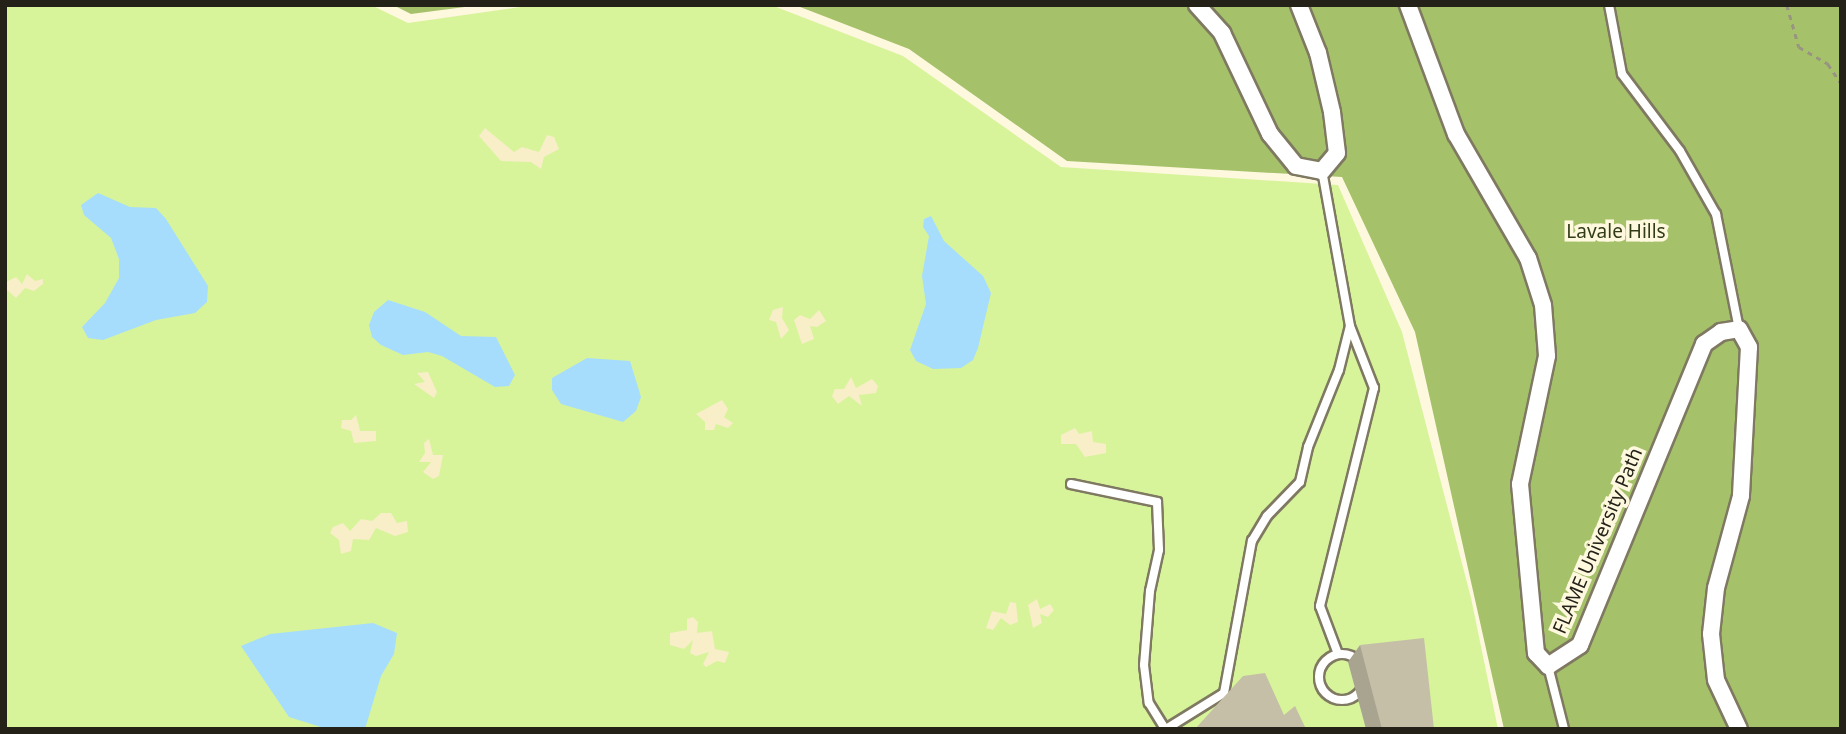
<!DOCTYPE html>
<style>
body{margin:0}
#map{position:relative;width:1846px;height:734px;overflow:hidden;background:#fef8de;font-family:"Noto Sans",sans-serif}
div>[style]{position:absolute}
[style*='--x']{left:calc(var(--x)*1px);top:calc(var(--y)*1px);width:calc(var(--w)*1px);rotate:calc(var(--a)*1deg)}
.green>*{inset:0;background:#d7f49b}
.forest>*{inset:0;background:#a5c169}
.sand>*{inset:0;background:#f8eec8}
.water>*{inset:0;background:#a6ddfd}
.path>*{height:2.5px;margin-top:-1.25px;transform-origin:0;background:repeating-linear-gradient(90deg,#989481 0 5px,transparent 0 10px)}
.roads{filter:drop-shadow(2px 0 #7f7962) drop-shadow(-2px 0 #7f7962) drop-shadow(0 2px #7f7962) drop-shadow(0 -2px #7f7962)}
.service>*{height:8px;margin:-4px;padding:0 4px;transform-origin:4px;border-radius:4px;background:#fff}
.service>.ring{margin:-4px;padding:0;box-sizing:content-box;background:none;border:8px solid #fff;border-radius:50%}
.minor>*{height:16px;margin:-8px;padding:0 8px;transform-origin:8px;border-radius:8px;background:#fff}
.wall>*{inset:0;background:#a9a490}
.building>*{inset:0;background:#c5bfa7}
span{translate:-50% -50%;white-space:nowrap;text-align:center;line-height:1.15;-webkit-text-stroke:7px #fef8de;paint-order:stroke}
.park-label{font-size:19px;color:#323d18}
.street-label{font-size:19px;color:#242218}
.frame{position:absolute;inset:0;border:7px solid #242218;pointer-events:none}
</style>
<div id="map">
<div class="green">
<div style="clip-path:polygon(5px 5px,371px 5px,408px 23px,535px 5px,771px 5px,903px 56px,1061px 167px,1338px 185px,1402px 332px,1471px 598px,1498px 729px,5px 729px)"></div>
</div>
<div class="forest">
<div style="clip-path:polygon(393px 5px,480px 5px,411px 14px)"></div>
<div style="clip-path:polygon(795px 5px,1841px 5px,1841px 729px,1504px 729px,1415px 332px,1342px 177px,1067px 161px,909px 49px)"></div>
</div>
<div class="sand">
<div style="clip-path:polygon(485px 128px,514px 152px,522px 147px,539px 152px,547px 135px,554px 137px,559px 149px,544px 157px,541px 169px,531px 162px,501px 161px,479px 136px)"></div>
<div style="clip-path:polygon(27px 274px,35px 281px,43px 279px,43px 284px,34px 291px,25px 288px,16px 298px,5px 288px,6px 282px,16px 277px,22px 284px)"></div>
<div style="clip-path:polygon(783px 307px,782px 318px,789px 330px,781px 339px,776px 322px,769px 320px,773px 310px)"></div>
<div style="clip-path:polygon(819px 310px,826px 321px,817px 327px,810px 326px,814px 339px,802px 344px,794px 320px,800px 315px,810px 319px)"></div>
<div style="clip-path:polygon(428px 372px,437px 392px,434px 398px,414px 384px,425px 382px,417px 373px)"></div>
<div style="clip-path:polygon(851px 377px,856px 388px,872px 379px,878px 386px,876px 393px,859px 395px,862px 406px,849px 396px,838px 404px,832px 396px,835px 389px,844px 389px)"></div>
<div style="clip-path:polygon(722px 400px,728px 409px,724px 417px,733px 423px,728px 428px,716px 424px,714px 430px,705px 430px,705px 422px,696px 414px)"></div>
<div style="clip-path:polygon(356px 415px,360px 431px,376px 431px,376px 441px,354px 443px,351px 431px,341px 428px,342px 420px,351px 420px)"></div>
<div style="clip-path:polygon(1075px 428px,1079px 434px,1092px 431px,1093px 442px,1106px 444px,1106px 453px,1085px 457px,1076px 444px,1061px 444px,1061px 435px)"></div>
<div style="clip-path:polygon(429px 439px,433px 455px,443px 455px,439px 476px,433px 479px,423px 472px,431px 462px,419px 462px,425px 453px,424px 443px)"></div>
<div style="clip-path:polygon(381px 513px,391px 513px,397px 523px,407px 521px,408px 532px,395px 536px,376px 528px,369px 540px,353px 539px,351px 551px,341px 554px,339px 540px,330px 533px,333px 527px,343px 523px,350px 531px,361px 519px,372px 521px)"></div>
<div style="clip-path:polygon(1037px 599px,1040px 609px,1050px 604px,1054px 610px,1048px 617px,1040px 614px,1042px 623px,1033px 628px,1028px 605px)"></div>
<div style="clip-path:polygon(1010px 602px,1016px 603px,1018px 622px,1010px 625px,1001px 618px,993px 630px,986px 628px,992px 611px,1006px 614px)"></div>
<div style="clip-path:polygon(693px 617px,698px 622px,697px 633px,712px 631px,715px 649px,729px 652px,725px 663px,717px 661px,706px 667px,703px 664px,709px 652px,696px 656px,690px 653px,693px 640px,684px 649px,670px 645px,670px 633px,687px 630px,687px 619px)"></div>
</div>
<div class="water">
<div style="clip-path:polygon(98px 193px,130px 207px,156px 208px,166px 219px,208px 286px,207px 302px,195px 313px,156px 320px,103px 340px,88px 338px,82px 327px,105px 303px,119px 278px,119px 259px,111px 238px,84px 215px,81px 205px)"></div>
<div style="clip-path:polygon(931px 216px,944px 241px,983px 276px,991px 293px,978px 348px,973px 360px,961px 368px,933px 369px,916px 361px,910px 350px,926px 304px,922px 276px,929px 236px,923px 227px,924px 219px)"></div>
<div style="clip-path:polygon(388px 300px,425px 312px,461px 336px,496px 337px,515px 375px,509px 386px,495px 387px,442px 356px,428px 352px,403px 355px,381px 345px,372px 337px,369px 325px,374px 312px)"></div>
<div style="clip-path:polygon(587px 358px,630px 361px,641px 397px,636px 411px,623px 422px,561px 404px,552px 390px,552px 378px)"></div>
<div style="clip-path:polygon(373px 623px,397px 633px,394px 654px,381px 676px,365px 729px,327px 729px,289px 717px,241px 646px,270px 634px)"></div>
</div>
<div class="path">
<div style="--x:1787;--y:5;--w:44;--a:74.1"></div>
<div style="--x:1799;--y:47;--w:34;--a:30"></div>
<div style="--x:1828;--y:64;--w:23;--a:56"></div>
</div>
<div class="roads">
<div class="service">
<div style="--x:1609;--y:5;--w:70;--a:79.3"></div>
<div style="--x:1622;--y:74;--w:96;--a:53"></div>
<div style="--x:1680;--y:151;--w:73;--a:60.3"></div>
<div style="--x:1716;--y:214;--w:117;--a:78.7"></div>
<div style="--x:1071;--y:484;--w:88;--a:11.8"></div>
<div style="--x:1157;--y:502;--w:48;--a:87.6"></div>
<div style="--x:1159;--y:550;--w:42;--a:102.4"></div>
<div style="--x:1150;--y:591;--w:74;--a:94.6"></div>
<div style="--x:1144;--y:665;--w:38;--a:83"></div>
<div style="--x:1149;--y:703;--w:31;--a:58"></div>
<div class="ring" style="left:1319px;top:654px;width:38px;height:38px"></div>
<div style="--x:1338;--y:654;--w:51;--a:-110.6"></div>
<div style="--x:1320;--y:606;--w:225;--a:-76.1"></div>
<div style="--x:1374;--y:388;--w:66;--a:-111.2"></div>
<div style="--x:1548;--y:666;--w:65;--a:75.7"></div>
<div style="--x:1166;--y:729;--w:68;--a:-31.8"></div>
<div style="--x:1224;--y:693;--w:155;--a:-79.6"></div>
<div style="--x:1252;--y:541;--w:29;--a:-59"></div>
<div style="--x:1267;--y:516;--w:47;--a:-45.9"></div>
<div style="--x:1300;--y:482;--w:36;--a:-77"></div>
<div style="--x:1308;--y:447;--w:83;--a:-68.1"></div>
<div style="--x:1339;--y:370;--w:45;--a:-76"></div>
<div style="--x:1350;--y:326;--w:158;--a:-100.2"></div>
</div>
<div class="minor">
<div style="--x:1197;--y:5;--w:38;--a:48"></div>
<div style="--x:1222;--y:33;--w:112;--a:64.6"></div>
<div style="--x:1270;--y:134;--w:41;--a:50.9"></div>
<div style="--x:1296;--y:166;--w:26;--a:11"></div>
<div style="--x:1322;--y:171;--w:23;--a:-50"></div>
<div style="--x:1337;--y:153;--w:41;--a:-97"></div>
<div style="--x:1332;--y:112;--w:61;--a:-103.3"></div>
<div style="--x:1318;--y:53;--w:52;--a:-111.6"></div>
<div style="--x:1408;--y:5;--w:138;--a:69.6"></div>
<div style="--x:1456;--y:134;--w:143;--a:59.9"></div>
<div style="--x:1528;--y:258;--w:49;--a:72.3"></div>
<div style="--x:1543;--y:305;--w:51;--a:85.5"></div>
<div style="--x:1547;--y:356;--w:131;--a:101.9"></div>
<div style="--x:1520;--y:484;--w:170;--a:84.6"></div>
<div style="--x:1536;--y:653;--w:18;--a:47"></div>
<div style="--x:1548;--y:666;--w:38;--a:-33"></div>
<div style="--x:1580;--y:645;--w:326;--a:-67.6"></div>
<div style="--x:1704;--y:344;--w:21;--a:-35"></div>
<div style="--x:1721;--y:332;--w:18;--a:-9"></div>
<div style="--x:1739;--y:329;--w:21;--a:61"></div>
<div style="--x:1749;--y:347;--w:149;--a:93.1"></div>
<div style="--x:1741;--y:496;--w:95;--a:105.2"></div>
<div style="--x:1716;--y:588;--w:46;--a:96.2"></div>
<div style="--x:1711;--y:634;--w:46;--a:83.8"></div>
<div style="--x:1716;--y:680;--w:54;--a:64.9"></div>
</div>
</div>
<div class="wall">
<div style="clip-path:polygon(1360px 645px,1434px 729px,1366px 729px,1348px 662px)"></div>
</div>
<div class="building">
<div style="clip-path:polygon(1424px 638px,1434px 729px,1382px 729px,1360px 645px)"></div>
<div style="clip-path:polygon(1265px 673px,1284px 715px,1295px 706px,1306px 729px,1195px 729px,1243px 676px)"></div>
</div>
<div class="park-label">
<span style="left:1616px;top:232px">Lavale Hills</span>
</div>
<div class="street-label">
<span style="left:1598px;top:541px;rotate:-67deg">FLAME University Path</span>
</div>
<div class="frame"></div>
</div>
